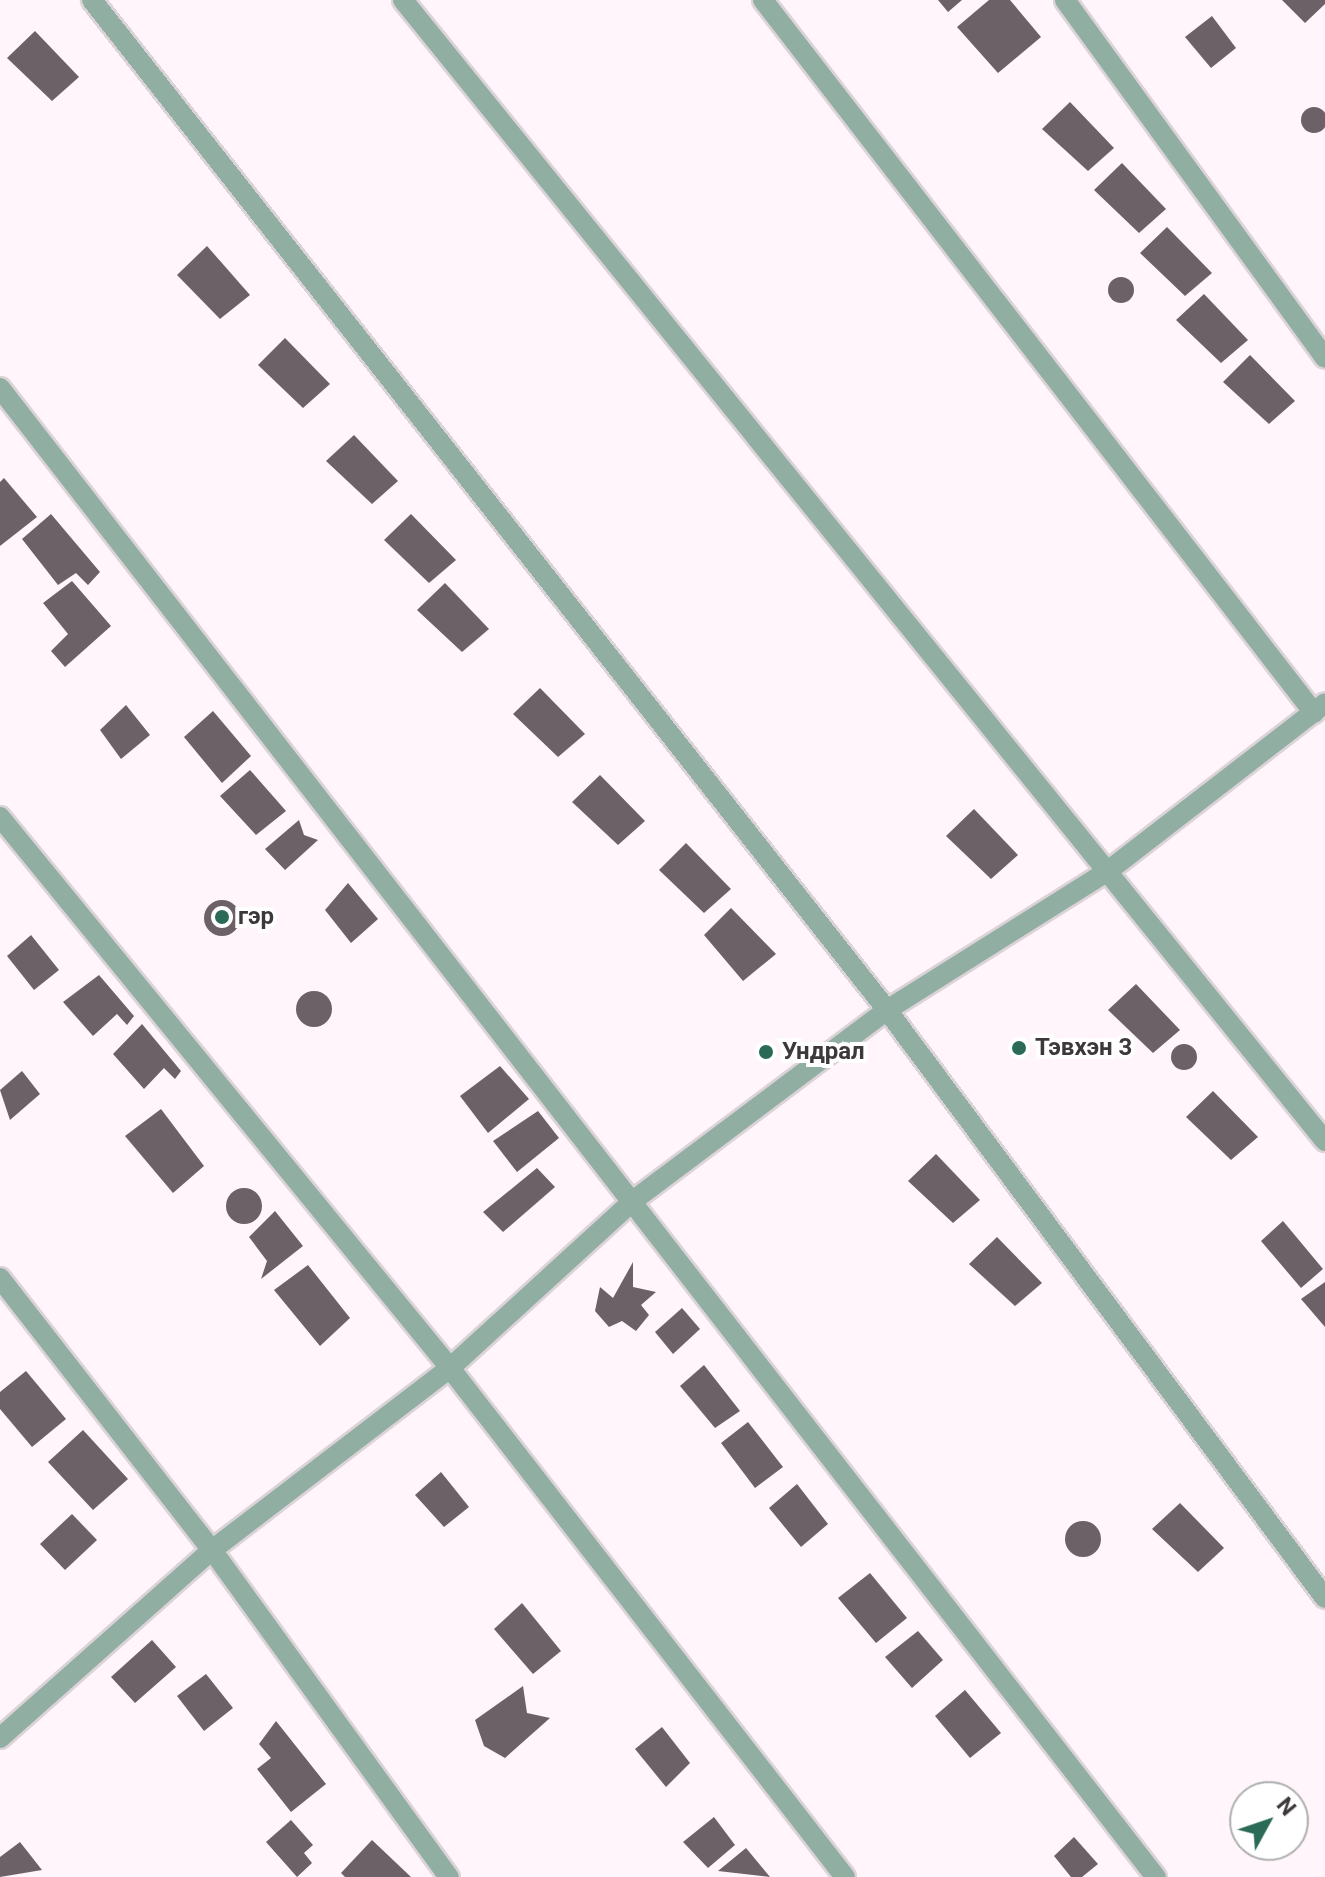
<!DOCTYPE html>
<meta charset="utf-8">
<style>
body{margin:0}
#map{position:relative;width:1325px;height:1877px;overflow:hidden;background:#fff5fa;font-family:Roboto,sans-serif}
div>[style]{position:absolute}
[style*='--x']{left:calc(var(--x)*1px);top:calc(var(--y)*1px);width:calc(var(--w)*1px);rotate:calc(var(--a)*1deg)}
.building>*{inset:0;background:#6c6167}
.round{border-radius:50%}
.roads{filter:drop-shadow(2px 0 #dcd3d8) drop-shadow(-2px 0 #dcd3d8) drop-shadow(0 2px #dcd3d8) drop-shadow(0 -2px #dcd3d8)}
.minor>*{height:20px;margin:-10px;padding:0 10px;transform-origin:10px;border-radius:10px;background:#91aea3}
.dots>*{width:22px;height:22px;translate:-50% -50%;box-sizing:border-box;border:4px solid #fff;border-radius:50%}
span{translate:-50% -50%;white-space:nowrap;text-align:center;line-height:1.15;-webkit-text-stroke:8px #fff;paint-order:stroke}
.poi-label{font-size:24px;color:#3d393b;font-weight:700}
.left{translate:0 -50%;text-align:left}
.north{position:absolute;left:1229px;top:1781px;width:80px;height:80px;box-sizing:border-box;background:#fff;border:2px solid #b1b0b1;border-radius:50%;rotate:50deg;font-size:22px;font-weight:700;line-height:32px;text-align:center;color:#3d393b}
.north::after{content:'';display:block;margin:auto;width:28px;height:36px;background:#2b6a57;clip-path:polygon(50% 0,100% 100%,50% 72%,0 100%)}
</style>
<div id="map">
<div class="building">
<div style="clip-path:polygon(938px 0,962px 0,948px 12px)"></div>
<div style="clip-path:polygon(989px 0,1010px 0,1041px 37px,998px 73px,957px 27px)"></div>
<div style="clip-path:polygon(1282px 0,1325px 0,1325px 4px,1305px 23px)"></div>
<div style="clip-path:polygon(1212px 16px,1236px 48px,1211px 68px,1185px 37px)"></div>
<div style="clip-path:polygon(35px 31px,79px 77px,52px 101px,7px 58px)"></div>
<div style="clip-path:polygon(1070px 102px,1114px 148px,1088px 171px,1042px 129px)"></div>
<div class="round" style="left:1301px;top:107px;width:26px;height:26px"></div>
<div style="clip-path:polygon(1122px 163px,1166px 209px,1139px 233px,1094px 190px)"></div>
<div style="clip-path:polygon(1167px 227px,1212px 273px,1185px 296px,1140px 253px)"></div>
<div style="clip-path:polygon(207px 246px,250px 295px,220px 319px,177px 275px)"></div>
<div class="round" style="left:1108px;top:277px;width:26px;height:26px"></div>
<div style="clip-path:polygon(1204px 294px,1248px 340px,1221px 363px,1176px 320px)"></div>
<div style="clip-path:polygon(285px 338px,330px 384px,303px 408px,258px 365px)"></div>
<div style="clip-path:polygon(1250px 355px,1295px 401px,1269px 424px,1223px 382px)"></div>
<div style="clip-path:polygon(354px 435px,398px 481px,372px 504px,326px 461px)"></div>
<div style="clip-path:polygon(4px 478px,37px 517px,0 546px,0 482px)"></div>
<div style="clip-path:polygon(51px 514px,100px 572px,88px 585px,76px 573px,58px 585px,22px 539px)"></div>
<div style="clip-path:polygon(411px 514px,456px 560px,429px 583px,384px 540px)"></div>
<div style="clip-path:polygon(72px 581px,111px 626px,65px 667px,51px 651px,68px 634px,43px 603px)"></div>
<div style="clip-path:polygon(445px 583px,489px 629px,462px 652px,417px 610px)"></div>
<div style="clip-path:polygon(540px 688px,585px 734px,558px 757px,513px 714px)"></div>
<div style="clip-path:polygon(126px 705px,150px 735px,121px 759px,100px 730px)"></div>
<div style="clip-path:polygon(213px 711px,251px 756px,222px 783px,184px 737px)"></div>
<div style="clip-path:polygon(250px 770px,286px 811px,256px 835px,220px 796px)"></div>
<div style="clip-path:polygon(600px 775px,645px 821px,618px 845px,572px 802px)"></div>
<div style="clip-path:polygon(974px 809px,1018px 855px,991px 879px,946px 836px)"></div>
<div style="clip-path:polygon(299px 820px,304px 835px,318px 840px,285px 870px,265px 849px)"></div>
<div style="clip-path:polygon(686px 843px,731px 889px,704px 913px,659px 870px)"></div>
<div style="clip-path:polygon(348px 883px,378px 919px,351px 943px,325px 910px)"></div>
<div class="round" style="left:204px;top:900px;width:36px;height:36px"></div>
<div style="clip-path:polygon(731px 908px,776px 954px,743px 981px,704px 935px)"></div>
<div style="clip-path:polygon(31px 935px,59px 970px,34px 990px,7px 956px)"></div>
<div style="clip-path:polygon(99px 975px,134px 1016px,127px 1025px,117px 1014px,93px 1036px,63px 1002px)"></div>
<div style="clip-path:polygon(1136px 984px,1180px 1030px,1153px 1053px,1108px 1010px)"></div>
<div class="round" style="left:296px;top:991px;width:36px;height:36px"></div>
<div style="clip-path:polygon(142px 1024px,181px 1071px,175px 1079px,164px 1068px,144px 1089px,113px 1054px)"></div>
<div class="round" style="left:1171px;top:1044px;width:26px;height:26px"></div>
<div style="clip-path:polygon(500px 1066px,529px 1099px,488px 1133px,460px 1096px)"></div>
<div style="clip-path:polygon(22px 1071px,40px 1094px,10px 1120px,0 1090px)"></div>
<div style="clip-path:polygon(1213px 1091px,1258px 1137px,1231px 1160px,1186px 1117px)"></div>
<div style="clip-path:polygon(161px 1109px,204px 1166px,173px 1193px,125px 1136px)"></div>
<div style="clip-path:polygon(538px 1111px,559px 1138px,517px 1172px,493px 1141px)"></div>
<div style="clip-path:polygon(936px 1154px,980px 1200px,953px 1223px,908px 1181px)"></div>
<div style="clip-path:polygon(537px 1168px,555px 1187px,503px 1232px,483px 1212px)"></div>
<div class="round" style="left:226px;top:1188px;width:36px;height:36px"></div>
<div style="clip-path:polygon(275px 1211px,303px 1246px,261px 1279px,267px 1261px,249px 1237px)"></div>
<div style="clip-path:polygon(1283px 1221px,1323px 1269px,1301px 1288px,1261px 1241px)"></div>
<div style="clip-path:polygon(997px 1237px,1042px 1283px,1015px 1306px,969px 1264px)"></div>
<div style="clip-path:polygon(633px 1262px,633px 1287px,656px 1292px,641px 1305px,649px 1315px,636px 1331px,622px 1321px,609px 1327px,595px 1311px,600px 1287px,613px 1298px)"></div>
<div style="clip-path:polygon(308px 1265px,350px 1318px,320px 1346px,274px 1290px)"></div>
<div style="clip-path:polygon(1325px 1282px,1325px 1327px,1301px 1299px)"></div>
<div style="clip-path:polygon(682px 1308px,700px 1329px,673px 1354px,655px 1332px)"></div>
<div style="clip-path:polygon(704px 1365px,740px 1411px,715px 1428px,680px 1386px)"></div>
<div style="clip-path:polygon(26px 1371px,66px 1419px,32px 1447px,0 1409px,0 1392px)"></div>
<div style="clip-path:polygon(748px 1422px,783px 1467px,755px 1488px,721px 1443px)"></div>
<div style="clip-path:polygon(83px 1430px,128px 1479px,93px 1510px,48px 1462px)"></div>
<div style="clip-path:polygon(441px 1472px,469px 1507px,444px 1527px,415px 1495px)"></div>
<div style="clip-path:polygon(797px 1484px,828px 1524px,801px 1547px,769px 1508px)"></div>
<div style="clip-path:polygon(1180px 1503px,1224px 1548px,1198px 1572px,1152px 1529px)"></div>
<div style="clip-path:polygon(72px 1514px,97px 1540px,65px 1570px,40px 1544px)"></div>
<div class="round" style="left:1065px;top:1521px;width:36px;height:36px"></div>
<div style="clip-path:polygon(870px 1573px,907px 1618px,876px 1643px,838px 1598px)"></div>
<div style="clip-path:polygon(522px 1603px,561px 1651px,533px 1674px,494px 1629px)"></div>
<div style="clip-path:polygon(918px 1631px,943px 1660px,912px 1688px,885px 1657px)"></div>
<div style="clip-path:polygon(152px 1640px,176px 1667px,135px 1703px,111px 1677px)"></div>
<div style="clip-path:polygon(206px 1674px,233px 1708px,204px 1731px,177px 1696px)"></div>
<div style="clip-path:polygon(523px 1686px,527px 1713px,550px 1718px,505px 1758px,484px 1746px,475px 1720px)"></div>
<div style="clip-path:polygon(965px 1690px,1001px 1733px,970px 1758px,935px 1716px)"></div>
<div style="clip-path:polygon(276px 1721px,326px 1784px,291px 1812px,257px 1769px,271px 1758px,259px 1744px)"></div>
<div style="clip-path:polygon(662px 1727px,690px 1763px,666px 1787px,635px 1749px)"></div>
<div style="clip-path:polygon(714px 1817px,735px 1845px,708px 1868px,683px 1842px)"></div>
<div style="clip-path:polygon(291px 1820px,313px 1845px,304px 1853px,312px 1863px,297px 1877px,266px 1842px)"></div>
<div style="clip-path:polygon(1074px 1837px,1098px 1864px,1082px 1877px,1071px 1877px,1054px 1856px)"></div>
<div style="clip-path:polygon(372px 1840px,411px 1877px,345px 1877px,341px 1873px)"></div>
<div style="clip-path:polygon(20px 1842px,42px 1870px,0 1877px,0 1857px)"></div>
<div style="clip-path:polygon(746px 1848px,770px 1877px,718px 1871px)"></div>
</div>
<div class="roads">
<div class="minor">
<div style="--x:92;--y:0;--w:1285;--a:51.79"></div>
<div style="--x:887;--y:1010;--w:733;--a:53.32"></div>
<div style="--x:403;--y:0;--w:1467;--a:51.06"></div>
<div style="--x:763;--y:0;--w:901;--a:52.3"></div>
<div style="--x:1065;--y:0;--w:442;--a:54"></div>
<div style="--x:0;--y:388;--w:1885;--a:52.18"></div>
<div style="--x:0;--y:817;--w:711;--a:50.76"></div>
<div style="--x:450;--y:1368;--w:644;--a:52.19"></div>
<div style="--x:0;--y:1278;--w:345;--a:52.1"></div>
<div style="--x:212;--y:1550;--w:404;--a:54.1"></div>
<div style="--x:0;--y:1738;--w:283;--a:-41.6"></div>
<div style="--x:212;--y:1550;--w:300;--a:-37.4"></div>
<div style="--x:450;--y:1368;--w:249;--a:-42.4"></div>
<div style="--x:634;--y:1200;--w:316;--a:-36.9"></div>
<div style="--x:887;--y:1010;--w:261;--a:-32.2"></div>
<div style="--x:1108;--y:871;--w:274;--a:-37.7"></div>
</div>
</div>
<div class="dots">
<div style="left:222px;top:917px;background:#2b6a57"></div>
<div style="left:1019px;top:1048px;background:#2b6a57"></div>
<div style="left:766px;top:1052px;background:#2b6a57"></div>
</div>
<div class="poi-label">
<span class="left" style="left:238px;top:917px">гэр</span>
<span class="left" style="left:1035px;top:1048px">Тэвхэн 3</span>
<span class="left" style="left:782px;top:1052px">Ундрал</span>
</div>
<div class="north">N</div>
</div>
